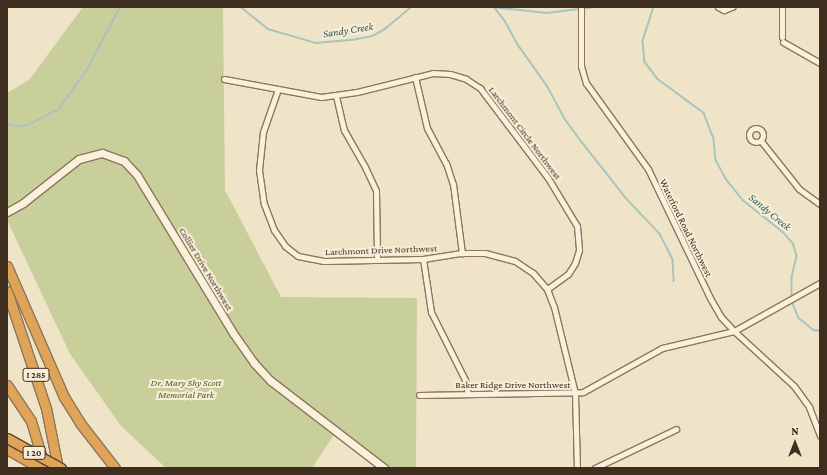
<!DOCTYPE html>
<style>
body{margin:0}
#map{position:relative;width:827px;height:475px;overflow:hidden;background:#f0e4c8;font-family:"Crimson Pro",serif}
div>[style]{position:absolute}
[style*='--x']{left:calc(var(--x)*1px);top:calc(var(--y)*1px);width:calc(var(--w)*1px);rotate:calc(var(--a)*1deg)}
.green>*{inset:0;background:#c9cf9b}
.stream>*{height:1.5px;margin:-0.75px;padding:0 0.75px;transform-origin:0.75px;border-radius:0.75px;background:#a9c4bc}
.roads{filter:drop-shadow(1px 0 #8d765c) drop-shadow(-1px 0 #8d765c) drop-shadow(0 1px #8d765c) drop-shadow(0 -1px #8d765c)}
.minor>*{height:5px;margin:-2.5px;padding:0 2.5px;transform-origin:2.5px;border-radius:2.5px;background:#faf1dc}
.minor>.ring{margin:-2.5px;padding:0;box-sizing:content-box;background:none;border:5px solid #faf1dc;border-radius:50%}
.secondary>*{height:7px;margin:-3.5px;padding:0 3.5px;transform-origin:3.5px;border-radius:3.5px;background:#faf1dc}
.motorway>*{height:9px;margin:-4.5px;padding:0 4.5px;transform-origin:4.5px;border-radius:4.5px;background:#e0a458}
.bridges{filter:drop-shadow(1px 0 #5b4430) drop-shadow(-1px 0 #5b4430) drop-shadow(0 1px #5b4430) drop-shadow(0 -1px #5b4430)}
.motorway-bridge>*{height:9px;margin:-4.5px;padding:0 4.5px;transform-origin:4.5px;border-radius:4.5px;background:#e0a458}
span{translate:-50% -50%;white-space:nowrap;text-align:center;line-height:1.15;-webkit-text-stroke:4px #f7eed8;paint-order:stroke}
.shield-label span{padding:1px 3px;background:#f7eed8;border:1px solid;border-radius:3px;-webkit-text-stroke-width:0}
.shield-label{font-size:9px;color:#3d2e20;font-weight:700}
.street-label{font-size:10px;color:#3d2e20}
.park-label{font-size:10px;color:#4d5a26;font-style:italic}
.water-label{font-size:11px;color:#2f5d5a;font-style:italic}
.frame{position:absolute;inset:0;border:8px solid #3d2e20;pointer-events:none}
.north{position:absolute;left:775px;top:423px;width:40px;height:40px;-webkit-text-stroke:3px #f7eed8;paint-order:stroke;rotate:0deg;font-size:11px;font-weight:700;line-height:16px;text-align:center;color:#3d2e20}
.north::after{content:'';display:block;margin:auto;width:14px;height:18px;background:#3d2e20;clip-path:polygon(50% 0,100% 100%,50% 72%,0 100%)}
</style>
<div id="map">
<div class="green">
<div style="clip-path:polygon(83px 7px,223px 7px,225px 190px,281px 297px,417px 298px,416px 468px,382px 468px,335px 433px,312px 468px,166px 468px,121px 426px,70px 354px,7px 220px,7px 93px,29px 80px)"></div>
</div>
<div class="stream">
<div style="--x:241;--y:7;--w:35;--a:39"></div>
<div style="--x:268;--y:29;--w:50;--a:16.3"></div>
<div style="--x:316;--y:43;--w:36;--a:-5"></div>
<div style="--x:352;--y:40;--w:21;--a:-11"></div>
<div style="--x:373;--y:36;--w:14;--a:-30"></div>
<div style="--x:385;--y:29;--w:34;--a:-40"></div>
<div style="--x:491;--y:7;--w:56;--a:6.1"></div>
<div style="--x:547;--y:13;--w:47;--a:-7.3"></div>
<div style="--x:654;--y:7;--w:36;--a:108"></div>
<div style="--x:643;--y:41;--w:21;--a:85"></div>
<div style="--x:645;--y:62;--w:21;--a:53"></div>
<div style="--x:658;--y:79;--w:57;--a:36.5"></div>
<div style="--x:704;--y:113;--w:28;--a:69"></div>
<div style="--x:714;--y:139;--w:21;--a:85"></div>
<div style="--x:716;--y:160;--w:21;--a:62"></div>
<div style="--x:726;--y:179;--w:28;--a:51"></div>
<div style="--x:744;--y:201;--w:50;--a:38.5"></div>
<div style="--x:783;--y:232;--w:15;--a:48"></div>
<div style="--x:793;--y:243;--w:14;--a:73"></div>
<div style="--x:797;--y:256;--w:22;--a:103"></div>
<div style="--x:792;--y:277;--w:20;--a:90"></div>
<div style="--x:495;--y:8;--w:16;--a:52"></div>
<div style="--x:505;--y:21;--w:29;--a:61"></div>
<div style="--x:519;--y:46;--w:50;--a:54.7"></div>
<div style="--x:548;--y:87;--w:36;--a:62"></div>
<div style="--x:565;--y:119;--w:29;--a:54"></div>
<div style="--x:582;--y:142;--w:71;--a:51.8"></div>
<div style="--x:626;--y:198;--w:50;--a:46.6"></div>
<div style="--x:660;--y:234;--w:29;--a:63"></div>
<div style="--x:673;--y:260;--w:21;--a:87"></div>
<div style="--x:7;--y:124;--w:10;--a:11"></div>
<div style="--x:17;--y:126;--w:11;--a:-5"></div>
<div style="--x:28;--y:125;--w:35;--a:-27"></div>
<div style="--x:59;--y:109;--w:50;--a:-54.7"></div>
<div style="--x:88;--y:68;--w:69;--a:-62.3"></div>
<div style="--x:792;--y:301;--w:18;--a:68"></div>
<div style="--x:799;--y:318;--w:19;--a:39"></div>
<div style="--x:814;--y:330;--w:6;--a:9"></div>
</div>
<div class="roads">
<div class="minor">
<div style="--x:581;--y:7;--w:59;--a:90"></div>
<div style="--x:581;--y:66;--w:18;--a:74"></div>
<div style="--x:586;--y:83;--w:106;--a:54.2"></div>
<div style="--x:648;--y:169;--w:143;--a:64.3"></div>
<div style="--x:710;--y:298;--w:22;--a:60"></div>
<div style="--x:721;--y:317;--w:19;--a:47"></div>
<div style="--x:734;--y:331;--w:81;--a:42.5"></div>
<div style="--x:794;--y:386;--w:26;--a:54"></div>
<div style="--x:809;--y:407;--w:31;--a:69"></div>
<div style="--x:718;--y:7;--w:7;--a:27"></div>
<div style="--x:724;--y:10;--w:9;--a:-21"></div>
<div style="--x:782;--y:7;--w:30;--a:90"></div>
<div style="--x:783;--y:42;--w:43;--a:29.6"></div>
<div style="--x:415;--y:77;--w:52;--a:76.8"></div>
<div style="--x:427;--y:128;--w:40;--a:62"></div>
<div style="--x:446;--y:163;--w:22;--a:72"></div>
<div style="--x:453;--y:184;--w:70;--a:82.6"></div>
<div style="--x:224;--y:79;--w:99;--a:10.5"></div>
<div style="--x:321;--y:97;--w:36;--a:-8"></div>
<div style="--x:357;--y:92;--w:78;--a:-14"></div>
<div style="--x:433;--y:73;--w:17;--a:3"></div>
<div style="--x:450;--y:74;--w:17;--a:17"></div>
<div style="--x:466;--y:79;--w:17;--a:33"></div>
<div style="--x:480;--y:88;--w:113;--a:52.9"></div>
<div style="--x:548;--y:178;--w:56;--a:58.9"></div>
<div style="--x:577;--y:226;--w:24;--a:85"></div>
<div style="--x:579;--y:250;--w:14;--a:107"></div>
<div style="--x:575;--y:263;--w:13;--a:122"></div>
<div style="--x:568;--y:274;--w:26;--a:144"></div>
<div style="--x:278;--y:89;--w:46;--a:109.2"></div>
<div style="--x:263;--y:132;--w:38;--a:96"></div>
<div style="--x:259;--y:170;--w:34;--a:82"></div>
<div style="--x:264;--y:204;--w:28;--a:69"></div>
<div style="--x:274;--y:230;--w:19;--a:55"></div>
<div style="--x:285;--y:246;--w:16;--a:38"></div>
<div style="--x:298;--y:256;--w:26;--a:11"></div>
<div style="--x:324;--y:261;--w:99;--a:-1.2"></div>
<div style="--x:423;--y:259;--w:39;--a:-9"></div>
<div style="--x:462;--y:253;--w:23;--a:0"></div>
<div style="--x:485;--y:253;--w:31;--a:15"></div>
<div style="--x:515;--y:261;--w:22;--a:34"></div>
<div style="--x:533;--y:273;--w:21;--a:49"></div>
<div style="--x:547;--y:289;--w:19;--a:69"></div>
<div style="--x:554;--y:307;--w:89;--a:76.3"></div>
<div style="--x:575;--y:393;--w:75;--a:88.5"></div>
<div style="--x:336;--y:96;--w:35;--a:77"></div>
<div style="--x:344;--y:130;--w:43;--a:60.4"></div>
<div style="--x:365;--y:167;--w:26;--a:65"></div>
<div style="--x:376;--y:191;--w:67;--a:89.1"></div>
<div class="ring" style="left:749px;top:128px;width:9px;height:9px"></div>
<div style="--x:761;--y:141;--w:61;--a:51.6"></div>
<div style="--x:799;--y:189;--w:26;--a:36"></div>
<div style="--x:423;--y:259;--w:54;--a:81.4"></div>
<div style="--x:431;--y:312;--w:76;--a:63.4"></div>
<div style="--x:465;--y:380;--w:14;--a:78"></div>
<div style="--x:419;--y:395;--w:164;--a:-1"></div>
<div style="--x:583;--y:392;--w:90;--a:-29.1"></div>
<div style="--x:662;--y:348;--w:74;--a:-13.3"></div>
<div style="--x:734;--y:331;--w:98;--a:-29.2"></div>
<div style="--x:595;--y:468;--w:90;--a:-25.7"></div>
</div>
<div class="secondary">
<div style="--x:7;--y:212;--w:18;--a:-29"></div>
<div style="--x:23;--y:203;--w:71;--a:-38.2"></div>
<div style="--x:79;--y:159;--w:24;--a:-15"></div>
<div style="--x:102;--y:153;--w:23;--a:20"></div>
<div style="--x:124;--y:161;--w:19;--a:47"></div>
<div style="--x:137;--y:175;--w:185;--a:58.7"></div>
<div style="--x:233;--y:333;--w:37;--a:55"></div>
<div style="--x:254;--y:363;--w:25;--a:47"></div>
<div style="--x:271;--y:381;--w:143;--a:37.6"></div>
</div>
<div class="motorway">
<div style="--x:7;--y:266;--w:143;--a:66.5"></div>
<div style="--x:64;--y:397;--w:31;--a:58"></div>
<div style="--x:80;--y:423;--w:57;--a:52.1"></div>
<div style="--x:7;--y:291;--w:123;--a:71.6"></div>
<div style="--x:46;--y:408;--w:61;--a:78.7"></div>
<div style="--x:7;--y:385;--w:43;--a:56.3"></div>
<div style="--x:31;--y:421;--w:49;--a:73.4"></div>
<div style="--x:7;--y:449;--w:38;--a:30"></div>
</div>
</div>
<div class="bridges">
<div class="motorway-bridge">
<div style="--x:7;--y:438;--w:62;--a:29.1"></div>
</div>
</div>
<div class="shield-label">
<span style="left:36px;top:375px">I 285</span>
<span style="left:34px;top:453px">I 20</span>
</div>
<div class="street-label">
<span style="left:525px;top:133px;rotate:53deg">Larchmont Circle Northwest</span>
<span style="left:686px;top:228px;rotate:64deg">Waterford Road Northwest</span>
<span style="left:381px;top:250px;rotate:-2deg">Larchmont Drive Northwest</span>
<span style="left:206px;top:269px;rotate:59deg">Collier Drive Northwest</span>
<span style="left:513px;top:385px">Baker Ridge Drive Northwest</span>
</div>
<div class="park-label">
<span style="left:186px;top:388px">Dr. Mary Shy Scott<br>Memorial Park</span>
</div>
<div class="water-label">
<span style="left:348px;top:30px;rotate:-9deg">Sandy Creek</span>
<span style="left:770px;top:212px;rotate:40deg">Sandy Creek</span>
</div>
<div class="frame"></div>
<div class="north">N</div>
</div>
